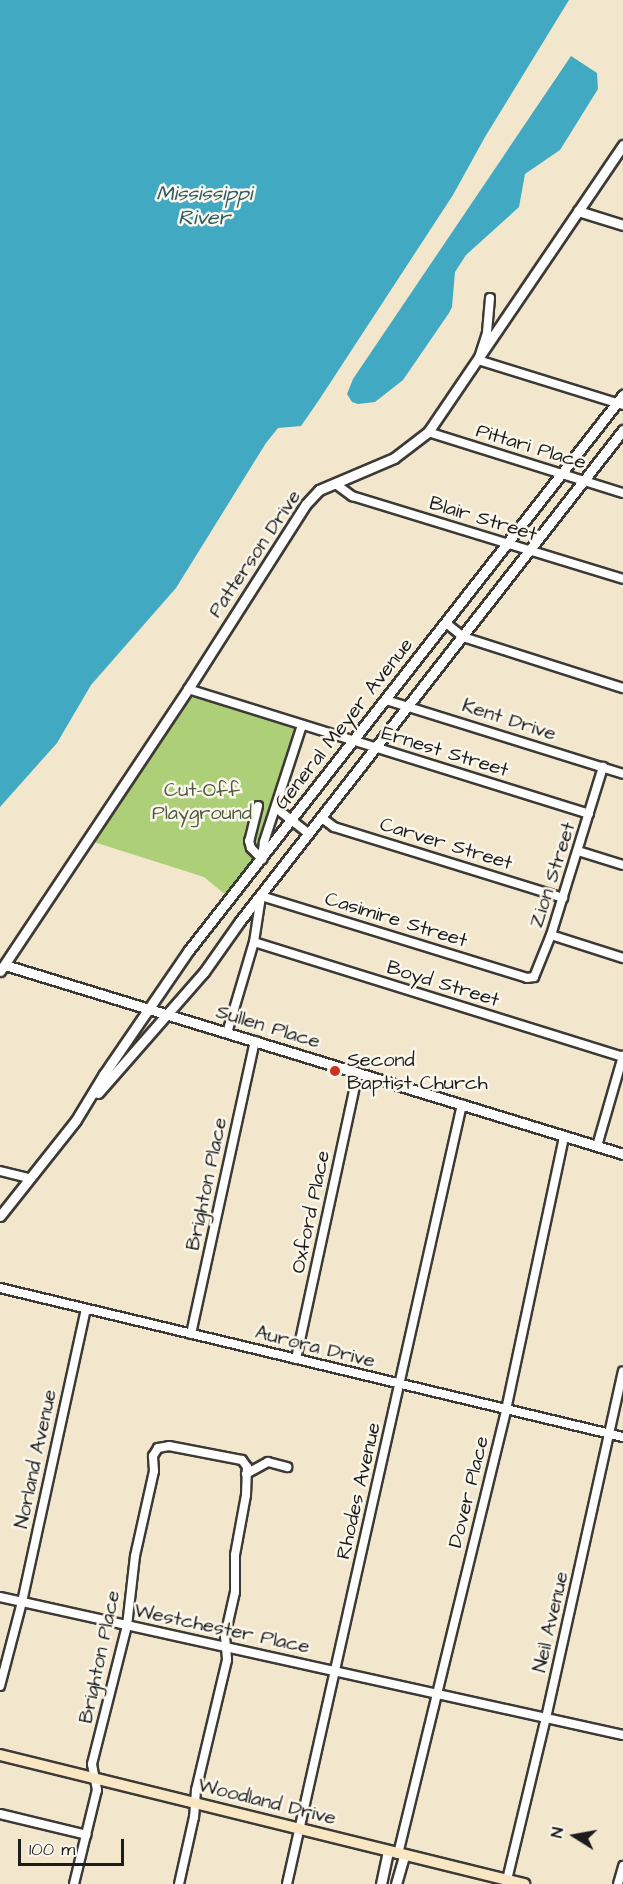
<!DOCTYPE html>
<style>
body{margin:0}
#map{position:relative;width:623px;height:1884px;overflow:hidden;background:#f2e7cc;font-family:"Architects Daughter",sans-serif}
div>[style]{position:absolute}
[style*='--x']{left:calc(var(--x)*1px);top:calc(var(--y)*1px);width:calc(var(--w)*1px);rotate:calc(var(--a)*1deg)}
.green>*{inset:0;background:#accf78}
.water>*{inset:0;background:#42a9c2}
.roads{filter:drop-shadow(2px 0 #3c3a36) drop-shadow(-2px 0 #3c3a36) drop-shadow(0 2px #3c3a36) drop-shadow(0 -2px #3c3a36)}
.minor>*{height:8px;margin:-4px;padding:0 4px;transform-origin:4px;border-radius:4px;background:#fff}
.tertiary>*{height:9px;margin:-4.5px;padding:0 4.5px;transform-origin:4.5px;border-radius:4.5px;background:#fff}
.secondary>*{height:10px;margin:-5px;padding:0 5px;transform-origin:5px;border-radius:5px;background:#f9e7c3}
.dots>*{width:16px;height:16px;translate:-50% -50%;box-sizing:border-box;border:3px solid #fbf7ec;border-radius:50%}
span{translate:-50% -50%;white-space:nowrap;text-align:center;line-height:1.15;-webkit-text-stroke:5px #fbf7ec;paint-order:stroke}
.street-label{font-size:20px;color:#1c1c1c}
.park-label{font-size:20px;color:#4e5b3c}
.poi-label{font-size:20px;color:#1c1c1c}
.left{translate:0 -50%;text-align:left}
.water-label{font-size:21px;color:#2d5b67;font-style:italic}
.north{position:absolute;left:545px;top:1806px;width:60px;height:60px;-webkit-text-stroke:4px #fbf7ec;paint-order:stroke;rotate:281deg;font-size:16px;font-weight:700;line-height:24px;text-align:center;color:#1c1c1c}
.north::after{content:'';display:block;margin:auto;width:21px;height:27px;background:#1c1c1c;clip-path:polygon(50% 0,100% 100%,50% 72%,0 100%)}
.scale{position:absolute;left:18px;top:1839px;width:106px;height:27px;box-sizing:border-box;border:3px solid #1c1c1c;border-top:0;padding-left:8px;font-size:18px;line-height:21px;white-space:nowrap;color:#1c1c1c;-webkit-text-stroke:4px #fbf7ec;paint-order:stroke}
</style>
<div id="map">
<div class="green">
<div style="clip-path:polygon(190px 692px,299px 727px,259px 851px,227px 896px,204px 877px,94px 842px)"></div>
</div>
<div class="water">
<div style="clip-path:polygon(0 0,569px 0,485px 137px,453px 195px,319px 400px,301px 426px,278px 428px,266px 443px,176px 588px,91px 685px,57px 743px,0 807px)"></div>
<div style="clip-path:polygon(571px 56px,597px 73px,598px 89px,560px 150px,525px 174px,519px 207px,466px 255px,455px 272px,452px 307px,449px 313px,403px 380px,375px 402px,358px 404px,352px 402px,347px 394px,353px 379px)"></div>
</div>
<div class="roads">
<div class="minor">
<div style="--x:490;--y:298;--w:35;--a:95"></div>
<div style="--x:487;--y:333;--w:28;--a:108"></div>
<div style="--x:478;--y:360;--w:152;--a:17.2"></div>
<div style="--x:428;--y:432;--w:204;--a:17.4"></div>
<div style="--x:337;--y:485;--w:19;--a:36"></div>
<div style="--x:352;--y:496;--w:283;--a:17"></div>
<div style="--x:446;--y:623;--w:22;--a:39"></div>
<div style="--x:463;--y:637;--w:168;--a:17.7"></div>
<div style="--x:188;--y:689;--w:420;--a:17.3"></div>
<div style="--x:386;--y:700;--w:248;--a:17.3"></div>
<div style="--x:258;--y:806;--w:36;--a:104"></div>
<div style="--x:249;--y:841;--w:7;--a:74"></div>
<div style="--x:251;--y:848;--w:16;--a:45"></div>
<div style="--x:276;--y:808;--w:42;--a:38.2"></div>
<div style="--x:322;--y:818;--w:15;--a:37"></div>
<div style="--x:334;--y:827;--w:240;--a:17.2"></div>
<div style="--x:578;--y:851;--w:47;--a:17.3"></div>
<div style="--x:262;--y:857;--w:15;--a:-82"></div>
<div style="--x:264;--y:842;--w:123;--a:-72"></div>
<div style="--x:551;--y:935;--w:76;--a:17.7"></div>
<div style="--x:254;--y:942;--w:387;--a:17.3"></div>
<div style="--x:227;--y:1033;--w:95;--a:-73.5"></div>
<div style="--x:254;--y:942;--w:47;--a:-81.3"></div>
<div style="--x:261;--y:896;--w:278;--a:17.1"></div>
<div style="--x:527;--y:978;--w:7;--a:-8"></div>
<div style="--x:534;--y:977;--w:45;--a:-68"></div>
<div style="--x:551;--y:935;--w:176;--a:-72.8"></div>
<div style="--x:597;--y:1146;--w:94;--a:-73.9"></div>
<div style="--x:0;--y:1171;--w:30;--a:14"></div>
<div style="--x:0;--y:1288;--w:641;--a:13.45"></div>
<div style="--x:191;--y:1334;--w:300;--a:-77.7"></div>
<div style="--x:296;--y:1359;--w:293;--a:-77.8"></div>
<div style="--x:246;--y:1474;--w:25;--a:-29"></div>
<div style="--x:268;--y:1462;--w:20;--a:15"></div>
<div style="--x:0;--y:1597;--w:638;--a:12.49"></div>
<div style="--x:0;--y:1686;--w:87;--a:-75.3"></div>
<div style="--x:22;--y:1602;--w:300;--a:-77.7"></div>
<div style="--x:0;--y:1814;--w:89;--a:13.6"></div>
<div style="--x:398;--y:1854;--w:457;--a:-76.3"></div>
<div style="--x:506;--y:1410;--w:280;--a:-78"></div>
<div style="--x:74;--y:1884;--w:97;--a:-76.3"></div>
<div style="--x:97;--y:1790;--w:26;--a:-101"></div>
<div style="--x:92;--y:1764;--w:142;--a:-75.8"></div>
<div style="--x:127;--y:1626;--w:70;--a:-83.5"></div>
<div style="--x:135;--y:1556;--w:87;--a:-77.4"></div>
<div style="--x:154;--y:1471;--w:15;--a:-94"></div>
<div style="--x:153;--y:1456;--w:9;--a:-58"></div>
<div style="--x:158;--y:1448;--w:11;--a:-10"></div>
<div style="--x:169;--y:1446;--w:74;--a:10.9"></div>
<div style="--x:242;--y:1460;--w:9;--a:54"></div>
<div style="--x:247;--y:1467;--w:28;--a:92"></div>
<div style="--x:246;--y:1495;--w:61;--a:100.4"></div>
<div style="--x:235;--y:1555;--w:37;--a:90"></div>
<div style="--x:235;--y:1592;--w:45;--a:102.8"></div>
<div style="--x:225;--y:1636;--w:24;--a:85"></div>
<div style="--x:227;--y:1660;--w:134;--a:103.4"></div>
<div style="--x:196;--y:1790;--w:27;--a:94"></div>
<div style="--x:194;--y:1817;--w:69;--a:102.6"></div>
<div style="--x:287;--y:1884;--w:799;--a:-77.35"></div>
<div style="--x:506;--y:1884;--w:171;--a:-76.5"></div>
<div style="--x:546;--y:1718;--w:355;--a:-77.5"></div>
<div style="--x:618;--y:1884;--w:19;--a:-74"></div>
</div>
<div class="tertiary">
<div style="--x:578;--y:211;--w:47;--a:17.3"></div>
<div style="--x:5;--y:965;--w:646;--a:17"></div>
<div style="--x:0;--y:971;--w:339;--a:-56.3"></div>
<div style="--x:188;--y:689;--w:219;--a:-57.5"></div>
<div style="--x:306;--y:504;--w:19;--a:-47"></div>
<div style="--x:319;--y:490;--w:82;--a:-23.1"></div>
<div style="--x:394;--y:458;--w:43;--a:-37.4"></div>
<div style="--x:428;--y:432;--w:347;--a:-55.8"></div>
<div style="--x:98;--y:1093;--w:161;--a:-48.8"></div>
<div style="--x:204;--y:972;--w:62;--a:-54.8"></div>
<div style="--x:240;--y:921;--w:623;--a:-52.04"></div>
<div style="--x:0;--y:1216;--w:122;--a:-51.6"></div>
<div style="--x:76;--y:1120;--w:54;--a:-58.7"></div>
<div style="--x:104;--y:1074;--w:150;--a:-55.6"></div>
<div style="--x:189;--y:950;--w:705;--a:-51.98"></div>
<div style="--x:381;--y:1884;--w:33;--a:-78"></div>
<div style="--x:396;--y:1884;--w:29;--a:-74"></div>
</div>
<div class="secondary">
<div style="--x:0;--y:1755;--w:540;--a:13.83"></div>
</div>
</div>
<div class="dots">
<div style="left:335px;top:1071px;background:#c8321e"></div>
</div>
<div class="street-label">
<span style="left:531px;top:447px;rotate:17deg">Pittari Place</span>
<span style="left:483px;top:519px;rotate:17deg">Blair Street</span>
<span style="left:255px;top:554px;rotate:-56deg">Patterson Drive</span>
<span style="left:509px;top:720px;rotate:18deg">Kent Drive</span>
<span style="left:344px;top:724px;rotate:-52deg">General Meyer Avenue</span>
<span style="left:445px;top:752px;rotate:17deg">Ernest Street</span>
<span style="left:446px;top:844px;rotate:17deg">Carver Street</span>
<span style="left:553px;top:875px;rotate:-72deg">Zion Street</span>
<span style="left:396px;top:920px;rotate:17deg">Casimire Street</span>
<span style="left:443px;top:984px;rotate:17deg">Boyd Street</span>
<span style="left:268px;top:1027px;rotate:17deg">Sullen Place</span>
<span style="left:207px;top:1184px;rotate:-78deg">Brighton Place</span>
<span style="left:311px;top:1212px;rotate:-78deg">Oxford Place</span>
<span style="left:315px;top:1347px;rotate:14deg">Aurora Drive</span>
<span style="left:36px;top:1459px;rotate:-78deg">Norland Avenue</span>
<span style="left:359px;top:1491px;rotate:-77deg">Rhodes Avenue</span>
<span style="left:469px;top:1492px;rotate:-76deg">Dover Place</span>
<span style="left:551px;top:1622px;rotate:-77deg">Neil Avenue</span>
<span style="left:222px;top:1629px;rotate:12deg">Westchester Place</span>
<span style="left:100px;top:1657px;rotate:-78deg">Brighton Place</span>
<span style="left:267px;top:1802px;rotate:14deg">Woodland Drive</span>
</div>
<div class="park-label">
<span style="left:202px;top:802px">Cut-Off<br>Playground</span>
</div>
<div class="poi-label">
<span class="left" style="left:347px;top:1072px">Second<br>Baptist Church</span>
</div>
<div class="water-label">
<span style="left:204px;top:206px">Mississippi<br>River</span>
</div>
<div class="north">N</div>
<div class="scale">100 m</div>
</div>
